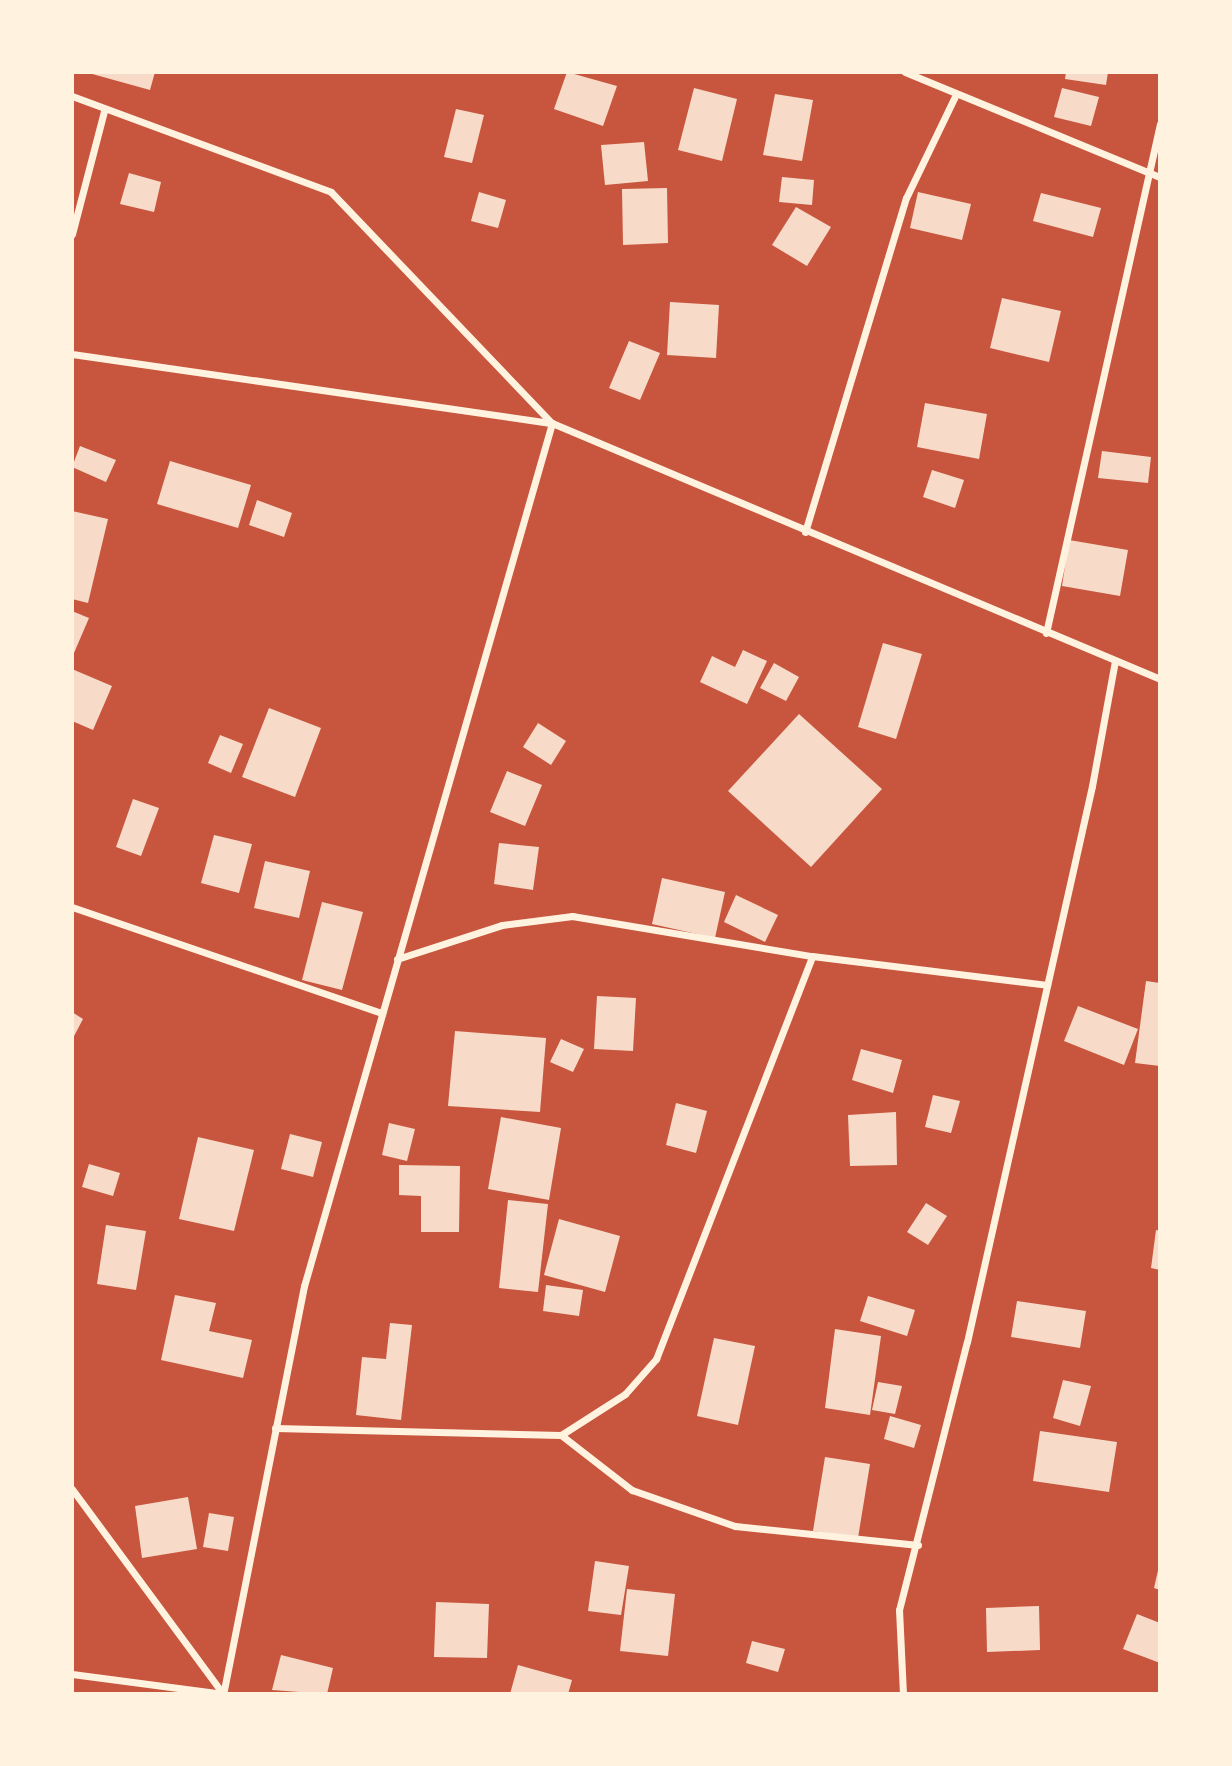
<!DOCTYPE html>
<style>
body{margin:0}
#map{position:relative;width:1232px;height:1766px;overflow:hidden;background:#c8553d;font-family:"Crimson Pro",serif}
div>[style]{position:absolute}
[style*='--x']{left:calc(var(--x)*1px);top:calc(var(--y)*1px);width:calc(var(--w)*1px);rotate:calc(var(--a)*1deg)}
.building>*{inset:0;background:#f7dbc8}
.minor>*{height:7px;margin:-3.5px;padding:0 3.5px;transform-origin:3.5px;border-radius:3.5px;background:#fff3e0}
span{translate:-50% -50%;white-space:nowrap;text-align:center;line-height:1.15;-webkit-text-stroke:5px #fff3e0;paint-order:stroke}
.frame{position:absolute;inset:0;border:74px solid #fff3e0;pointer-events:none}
</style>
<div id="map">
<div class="building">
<div style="clip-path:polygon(85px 72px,155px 72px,150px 90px)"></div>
<div style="clip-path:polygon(567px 72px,617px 86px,603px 126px,554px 109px)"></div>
<div style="clip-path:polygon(1066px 72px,1108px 72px,1106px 85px,1065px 79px)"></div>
<div style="clip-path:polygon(694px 88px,737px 99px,722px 161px,678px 150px)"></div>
<div style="clip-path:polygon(1062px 88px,1099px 97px,1091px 126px,1054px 117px)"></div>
<div style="clip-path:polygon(775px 94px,813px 100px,802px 161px,763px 155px)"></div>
<div style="clip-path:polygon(456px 109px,484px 115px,472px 163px,444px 157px)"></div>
<div style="clip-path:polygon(644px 142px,648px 181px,605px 185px,601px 145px)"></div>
<div style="clip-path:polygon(129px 173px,161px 182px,154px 212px,120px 204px)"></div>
<div style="clip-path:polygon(782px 177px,814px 180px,812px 205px,779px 202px)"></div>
<div style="clip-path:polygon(667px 188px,668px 243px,623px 245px,622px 189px)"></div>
<div style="clip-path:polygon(479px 192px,506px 200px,498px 228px,471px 221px)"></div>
<div style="clip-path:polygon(918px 192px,971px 204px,962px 240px,910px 228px)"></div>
<div style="clip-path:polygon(1041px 193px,1101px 208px,1093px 237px,1033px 221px)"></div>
<div style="clip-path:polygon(796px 207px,831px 227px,807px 266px,772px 245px)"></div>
<div style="clip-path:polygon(1002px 298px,1061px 311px,1049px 362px,990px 348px)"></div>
<div style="clip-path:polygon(670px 302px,719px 305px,716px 358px,667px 355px)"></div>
<div style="clip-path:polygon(629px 341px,660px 353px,640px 400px,609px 388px)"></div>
<div style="clip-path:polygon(925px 403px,987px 414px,979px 459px,917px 447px)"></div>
<div style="clip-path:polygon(80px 446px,116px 460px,106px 482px,72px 467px)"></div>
<div style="clip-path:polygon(1102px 451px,1151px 457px,1148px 483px,1098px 478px)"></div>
<div style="clip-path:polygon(170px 461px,251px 485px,238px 528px,157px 504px)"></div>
<div style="clip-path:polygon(932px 470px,964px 480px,955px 508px,923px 497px)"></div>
<div style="clip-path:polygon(257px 500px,292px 513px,284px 537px,249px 525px)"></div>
<div style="clip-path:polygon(72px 511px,108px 519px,88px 603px,72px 599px)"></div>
<div style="clip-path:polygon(1069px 540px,1128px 550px,1120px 596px,1062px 586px)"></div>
<div style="clip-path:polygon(72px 611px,89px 618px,74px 653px,72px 652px)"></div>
<div style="clip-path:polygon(883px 643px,922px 654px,896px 739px,858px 727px)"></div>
<div style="clip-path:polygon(743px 650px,767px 661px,747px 704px,700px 682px,712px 656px,735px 667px)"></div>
<div style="clip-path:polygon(774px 663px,799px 677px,786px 701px,760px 688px)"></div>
<div style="clip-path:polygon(72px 669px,112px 686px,93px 730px,72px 721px)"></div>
<div style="clip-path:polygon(269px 708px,321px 728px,295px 797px,242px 777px)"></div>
<div style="clip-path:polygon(799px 714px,882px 789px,811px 867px,728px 791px)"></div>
<div style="clip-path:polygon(538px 723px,566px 741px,551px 765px,523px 747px)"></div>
<div style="clip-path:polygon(220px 735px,243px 744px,231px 773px,208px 763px)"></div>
<div style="clip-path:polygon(507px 771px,542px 785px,525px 826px,490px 812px)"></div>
<div style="clip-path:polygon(133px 799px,159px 808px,141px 856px,116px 847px)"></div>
<div style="clip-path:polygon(214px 835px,252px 844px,239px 893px,201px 883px)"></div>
<div style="clip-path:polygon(499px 843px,539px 847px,533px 890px,494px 884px)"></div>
<div style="clip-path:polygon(265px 861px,310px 871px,299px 918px,254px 908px)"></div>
<div style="clip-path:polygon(662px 878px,725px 892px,715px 938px,652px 924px)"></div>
<div style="clip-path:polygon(736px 895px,778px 915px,765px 942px,724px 922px)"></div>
<div style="clip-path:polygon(322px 902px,363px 912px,342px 990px,302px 980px)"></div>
<div style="clip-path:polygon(1146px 981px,1160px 983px,1160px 1066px,1135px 1063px)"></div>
<div style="clip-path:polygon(597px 996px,636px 998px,633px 1051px,594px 1049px)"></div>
<div style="clip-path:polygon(1078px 1006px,1138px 1029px,1124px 1065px,1064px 1041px)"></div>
<div style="clip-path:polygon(72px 1012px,83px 1019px,72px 1040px)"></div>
<div style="clip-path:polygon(455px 1031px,546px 1038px,540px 1112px,448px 1106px)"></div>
<div style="clip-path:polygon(561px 1039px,584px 1049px,573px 1072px,550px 1062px)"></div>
<div style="clip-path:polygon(861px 1049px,902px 1060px,893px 1093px,852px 1080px)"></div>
<div style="clip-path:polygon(933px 1095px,960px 1101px,951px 1133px,925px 1127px)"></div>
<div style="clip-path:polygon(676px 1103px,707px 1111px,696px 1153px,666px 1145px)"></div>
<div style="clip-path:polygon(896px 1112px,897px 1165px,850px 1166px,848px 1115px)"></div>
<div style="clip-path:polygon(501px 1117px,561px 1128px,549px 1200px,488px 1189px)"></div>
<div style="clip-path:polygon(389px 1123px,415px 1129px,407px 1161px,382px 1155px)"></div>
<div style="clip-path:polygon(290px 1134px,322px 1142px,313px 1177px,281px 1169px)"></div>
<div style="clip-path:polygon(198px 1137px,254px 1150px,234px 1231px,179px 1219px)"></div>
<div style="clip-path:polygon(89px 1164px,120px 1173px,113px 1196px,82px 1187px)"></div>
<div style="clip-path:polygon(399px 1165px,460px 1166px,459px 1232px,421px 1232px,421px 1196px,399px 1195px)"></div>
<div style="clip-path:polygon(508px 1200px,548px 1204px,538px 1292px,499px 1288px)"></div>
<div style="clip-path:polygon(926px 1203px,947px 1216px,928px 1245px,907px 1232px)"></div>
<div style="clip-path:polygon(559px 1219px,620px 1236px,605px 1292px,544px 1275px)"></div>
<div style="clip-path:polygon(106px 1225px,146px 1231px,136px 1290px,97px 1284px)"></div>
<div style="clip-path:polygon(1156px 1230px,1160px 1231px,1160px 1270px,1151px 1268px)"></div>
<div style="clip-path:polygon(546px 1285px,583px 1290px,579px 1316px,543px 1311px)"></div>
<div style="clip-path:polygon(175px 1295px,216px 1303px,209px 1331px,252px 1340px,243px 1378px,161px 1360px)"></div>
<div style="clip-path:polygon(868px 1296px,915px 1310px,907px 1336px,860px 1321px)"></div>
<div style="clip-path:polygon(1017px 1301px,1086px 1311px,1080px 1348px,1011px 1337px)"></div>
<div style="clip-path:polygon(390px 1323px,412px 1325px,401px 1420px,356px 1415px,362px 1357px,386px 1359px)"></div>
<div style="clip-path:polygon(835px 1329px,881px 1336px,870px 1415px,825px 1408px)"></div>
<div style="clip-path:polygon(714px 1338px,755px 1346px,738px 1425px,697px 1416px)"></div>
<div style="clip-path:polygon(1063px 1380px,1091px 1386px,1080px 1426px,1053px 1418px)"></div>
<div style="clip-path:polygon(878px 1382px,902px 1386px,895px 1414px,872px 1410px)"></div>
<div style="clip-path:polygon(890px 1416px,921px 1425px,914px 1448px,884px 1439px)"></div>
<div style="clip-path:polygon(1040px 1431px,1117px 1442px,1109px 1492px,1033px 1481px)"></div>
<div style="clip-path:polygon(825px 1457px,870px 1464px,858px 1538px,813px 1531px)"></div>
<div style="clip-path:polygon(188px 1497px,197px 1549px,142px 1558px,135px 1506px)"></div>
<div style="clip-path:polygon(209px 1513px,234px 1517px,228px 1551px,203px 1547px)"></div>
<div style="clip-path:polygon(595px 1561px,629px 1566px,621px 1615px,588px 1611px)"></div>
<div style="clip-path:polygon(1159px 1566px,1160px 1567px,1160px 1590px,1154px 1588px)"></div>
<div style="clip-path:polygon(627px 1589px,675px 1594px,668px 1656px,620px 1651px)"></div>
<div style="clip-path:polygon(436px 1602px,489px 1604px,487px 1658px,434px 1657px)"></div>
<div style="clip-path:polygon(1039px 1606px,1040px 1650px,987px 1652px,986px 1608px)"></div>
<div style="clip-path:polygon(1137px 1614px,1160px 1623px,1160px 1663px,1123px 1649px)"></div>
<div style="clip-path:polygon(752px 1641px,785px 1649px,778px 1672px,746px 1663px)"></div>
<div style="clip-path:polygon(281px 1655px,333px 1668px,327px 1694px,272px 1690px)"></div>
<div style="clip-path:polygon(518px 1665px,572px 1680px,568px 1694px,510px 1694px)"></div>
</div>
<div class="minor">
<div style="--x:905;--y:72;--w:276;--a:22.4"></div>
<div style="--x:72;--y:96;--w:276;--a:20.3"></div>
<div style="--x:331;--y:192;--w:320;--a:46.3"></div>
<div style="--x:552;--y:423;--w:660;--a:22.83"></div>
<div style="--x:72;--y:234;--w:127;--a:-75.4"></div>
<div style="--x:72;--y:354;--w:485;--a:8.2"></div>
<div style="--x:552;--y:423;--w:898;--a:106.03"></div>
<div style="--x:304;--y:1286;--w:416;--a:101.2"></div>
<div style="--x:805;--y:532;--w:349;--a:-73.2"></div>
<div style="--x:906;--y:198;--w:113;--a:-64.3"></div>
<div style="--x:1046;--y:633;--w:522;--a:-77.38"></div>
<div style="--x:72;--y:907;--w:328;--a:18.9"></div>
<div style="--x:397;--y:959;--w:110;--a:-17.9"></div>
<div style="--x:502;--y:925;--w:71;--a:-7.3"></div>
<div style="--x:572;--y:916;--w:243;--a:9.5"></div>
<div style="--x:812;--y:956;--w:237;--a:7"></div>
<div style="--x:275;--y:1428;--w:286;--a:1.4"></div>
<div style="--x:561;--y:1435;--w:76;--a:-32.6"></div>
<div style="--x:625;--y:1394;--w:47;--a:-48.5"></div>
<div style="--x:656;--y:1359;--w:432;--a:-68.8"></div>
<div style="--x:561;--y:1435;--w:90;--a:37.8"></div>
<div style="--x:632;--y:1490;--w:109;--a:19.3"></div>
<div style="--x:735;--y:1526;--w:184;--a:5.9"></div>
<div style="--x:72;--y:1489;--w:255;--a:53.6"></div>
<div style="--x:72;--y:1674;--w:153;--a:7.5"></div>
<div style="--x:903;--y:1694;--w:84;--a:-92.7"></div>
<div style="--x:899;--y:1610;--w:276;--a:-75.8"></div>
<div style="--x:967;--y:1342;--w:570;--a:-77.33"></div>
<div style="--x:1092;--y:786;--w:127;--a:-79.6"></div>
</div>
<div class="frame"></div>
</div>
